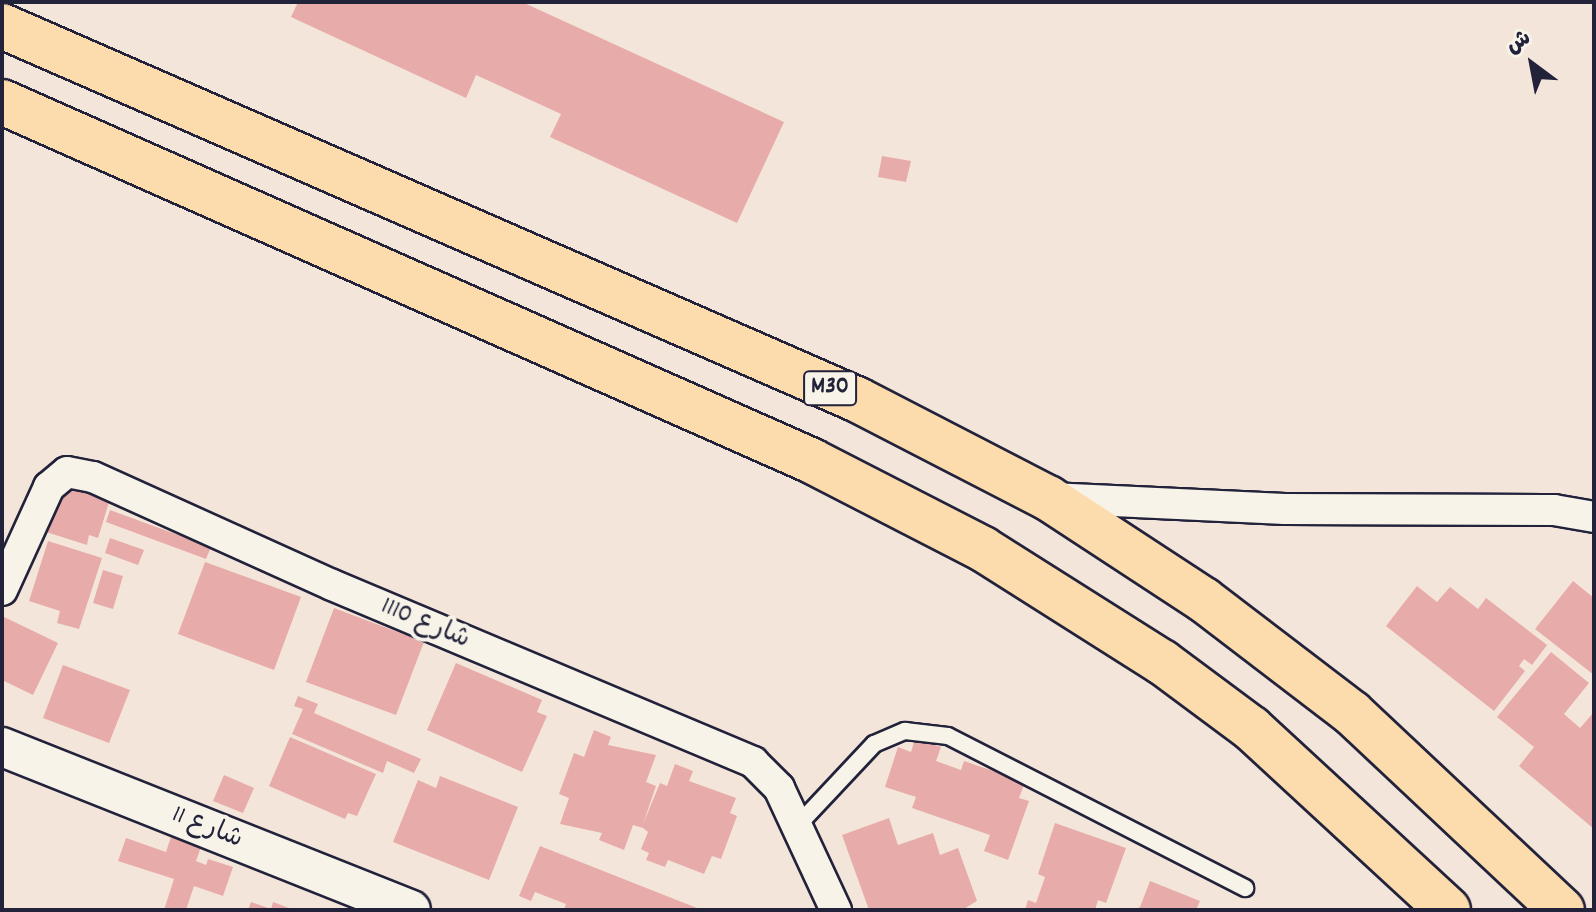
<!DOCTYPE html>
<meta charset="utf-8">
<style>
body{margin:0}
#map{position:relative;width:1596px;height:912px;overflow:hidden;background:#f4e5db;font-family:Dekko,"Playpen Sans Arabic",sans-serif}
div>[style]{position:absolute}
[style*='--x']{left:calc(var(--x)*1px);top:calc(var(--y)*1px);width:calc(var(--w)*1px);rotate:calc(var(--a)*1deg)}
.building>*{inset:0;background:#e7aca9}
.roads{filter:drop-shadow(2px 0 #22223b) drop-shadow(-2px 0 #22223b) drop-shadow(0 2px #22223b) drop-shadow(0 -2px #22223b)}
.service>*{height:16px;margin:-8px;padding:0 8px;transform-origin:8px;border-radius:8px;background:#f7f3e8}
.minor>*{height:30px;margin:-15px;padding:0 15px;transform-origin:15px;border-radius:15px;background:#f7f3e8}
.tertiary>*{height:38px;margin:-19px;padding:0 19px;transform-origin:19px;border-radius:19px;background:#f7f3e8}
.motorway>*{height:44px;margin:-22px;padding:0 22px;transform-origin:22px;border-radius:22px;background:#fcdcac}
span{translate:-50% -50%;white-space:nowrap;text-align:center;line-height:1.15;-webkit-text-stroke:8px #f7f3e8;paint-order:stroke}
.shield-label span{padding:2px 6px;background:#f7f3e8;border:2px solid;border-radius:6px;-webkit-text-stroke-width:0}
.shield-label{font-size:24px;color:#22223b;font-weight:700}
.street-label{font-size:26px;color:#22223b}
.frame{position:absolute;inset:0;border:4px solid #22223b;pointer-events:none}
.north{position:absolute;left:1492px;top:24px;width:80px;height:80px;-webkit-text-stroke:6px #f7f3e8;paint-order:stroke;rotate:328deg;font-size:22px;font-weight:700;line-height:32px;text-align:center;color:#22223b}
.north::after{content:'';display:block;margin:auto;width:28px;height:36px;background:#22223b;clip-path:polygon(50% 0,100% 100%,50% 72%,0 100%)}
</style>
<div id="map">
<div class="building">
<div style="clip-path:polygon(298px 2px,522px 2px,784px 122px,737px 223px,550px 137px,561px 114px,476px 75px,466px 98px,291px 17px)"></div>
<div style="clip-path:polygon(882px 156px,911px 161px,906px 182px,878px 177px)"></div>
<div style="clip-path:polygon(59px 480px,111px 496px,98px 538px,89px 535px,87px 545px,43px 531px)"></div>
<div style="clip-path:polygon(110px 510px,211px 547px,206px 559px,106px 522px)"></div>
<div style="clip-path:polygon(110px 538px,144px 550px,138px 565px,105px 553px)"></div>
<div style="clip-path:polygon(48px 541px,102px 558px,79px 629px,57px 623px,60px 611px,29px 601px)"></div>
<div style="clip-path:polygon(205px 562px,301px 597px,274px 670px,178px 634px)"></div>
<div style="clip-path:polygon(103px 570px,123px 576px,113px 609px,93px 603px)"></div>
<div style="clip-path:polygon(1573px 581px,1594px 598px,1594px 675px,1535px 629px)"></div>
<div style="clip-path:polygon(1417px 586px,1437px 602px,1450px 587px,1478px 609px,1486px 598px,1547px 645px,1532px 665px,1524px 659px,1519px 666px,1525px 671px,1494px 711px,1386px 626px)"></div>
<div style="clip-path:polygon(334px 608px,424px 642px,396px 715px,306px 682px)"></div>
<div style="clip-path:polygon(2px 616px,58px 643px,33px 695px,2px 680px)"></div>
<div style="clip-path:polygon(1551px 652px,1589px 683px,1564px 714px,1580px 728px,1594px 712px,1594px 829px,1519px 766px,1534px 747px,1497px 717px)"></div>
<div style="clip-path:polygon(456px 663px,542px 700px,537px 712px,547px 716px,522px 772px,427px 730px)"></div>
<div style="clip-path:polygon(63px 665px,130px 690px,109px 743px,43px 718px)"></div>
<div style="clip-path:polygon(298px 696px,318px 704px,314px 713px,421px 759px,414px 773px,387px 761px,383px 773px,292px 734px,303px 709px,294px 706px)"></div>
<div style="clip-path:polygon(594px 730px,611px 737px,608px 745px,656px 755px,646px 782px,656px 786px,643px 824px,660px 783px,667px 786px,675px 764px,693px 771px,689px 781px,736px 798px,730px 813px,737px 816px,721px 859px,712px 856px,704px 874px,668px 860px,665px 867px,646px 860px,649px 853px,641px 849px,648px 832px,643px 828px,633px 825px,624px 850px,599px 840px,602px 833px,560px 824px,569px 798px,559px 794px,574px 753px,584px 757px)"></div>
<div style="clip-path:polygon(290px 737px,376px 774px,357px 816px,348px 813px,345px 819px,269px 786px)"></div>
<div style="clip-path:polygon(915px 739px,941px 747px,936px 761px,961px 770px,964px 761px,1025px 782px,1019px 798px,1029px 801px,1008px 860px,984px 851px,990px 835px,912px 808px,916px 797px,885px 787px,898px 747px,911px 752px)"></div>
<div style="clip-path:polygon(224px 775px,254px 788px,243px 813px,213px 801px)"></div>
<div style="clip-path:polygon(440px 776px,518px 807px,489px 880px,393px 842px,418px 780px,436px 788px)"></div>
<div style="clip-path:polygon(889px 818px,898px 845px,933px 833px,940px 855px,958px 848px,977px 901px,962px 910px,869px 910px,842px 835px)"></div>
<div style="clip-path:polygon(1055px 823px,1126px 848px,1106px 903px,1098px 900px,1095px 910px,1025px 910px,1028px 900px,1036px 903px,1045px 877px,1038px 874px)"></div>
<div style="clip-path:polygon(171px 837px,201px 847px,196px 861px,206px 865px,208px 859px,233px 867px,223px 896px,194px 886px,186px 910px,164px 910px,174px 879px,118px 861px,126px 838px,166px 852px)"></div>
<div style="clip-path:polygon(540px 846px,702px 910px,564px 910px,566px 904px,535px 892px,531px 901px,519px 896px)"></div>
<div style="clip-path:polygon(1150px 881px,1200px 901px,1196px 910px,1133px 910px,1140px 907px)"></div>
<div style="clip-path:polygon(251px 902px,271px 909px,273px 902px,294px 910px,248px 910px)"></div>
</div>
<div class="roads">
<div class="service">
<div style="--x:799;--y:824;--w:110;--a:-46.8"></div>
<div style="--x:874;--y:744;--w:34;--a:-23"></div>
<div style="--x:905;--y:731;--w:43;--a:6.6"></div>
<div style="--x:948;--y:736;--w:334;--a:27.1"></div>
</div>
<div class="minor">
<div style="--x:1050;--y:498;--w:235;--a:2.7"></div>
<div style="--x:1285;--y:509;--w:269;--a:0.2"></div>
<div style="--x:1554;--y:510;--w:41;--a:9.9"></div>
<div style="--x:2;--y:590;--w:113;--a:-65.5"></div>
<div style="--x:49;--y:487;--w:23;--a:-40"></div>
<div style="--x:67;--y:472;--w:26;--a:11"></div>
<div style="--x:93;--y:477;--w:262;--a:24.3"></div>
<div style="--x:332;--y:585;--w:457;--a:22.8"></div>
<div style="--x:753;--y:762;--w:37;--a:45"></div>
<div style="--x:779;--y:788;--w:135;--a:65"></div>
</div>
<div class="tertiary">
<div style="--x:2;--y:747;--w:440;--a:21.7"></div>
</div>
<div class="motorway">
<div style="--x:2;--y:26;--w:934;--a:23.6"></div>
<div style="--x:858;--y:400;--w:214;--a:27.3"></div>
<div style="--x:1048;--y:498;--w:186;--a:33.2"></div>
<div style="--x:1204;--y:600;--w:186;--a:37.4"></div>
<div style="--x:1352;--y:713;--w:288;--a:43.2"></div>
<div style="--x:2;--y:102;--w:886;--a:23.9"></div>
<div style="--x:812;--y:461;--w:192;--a:27.2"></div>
<div style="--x:983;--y:549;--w:212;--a:32.3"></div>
<div style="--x:1162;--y:662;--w:111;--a:36.6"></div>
<div style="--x:1251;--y:728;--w:268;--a:42.7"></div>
</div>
</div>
<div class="shield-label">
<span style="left:830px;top:388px">M30</span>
</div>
<div class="street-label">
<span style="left:425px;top:624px;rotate:23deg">شارع 1110</span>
<span style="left:207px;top:828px;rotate:22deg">شارع 11</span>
</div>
<div class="frame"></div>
<div class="north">ش</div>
</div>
